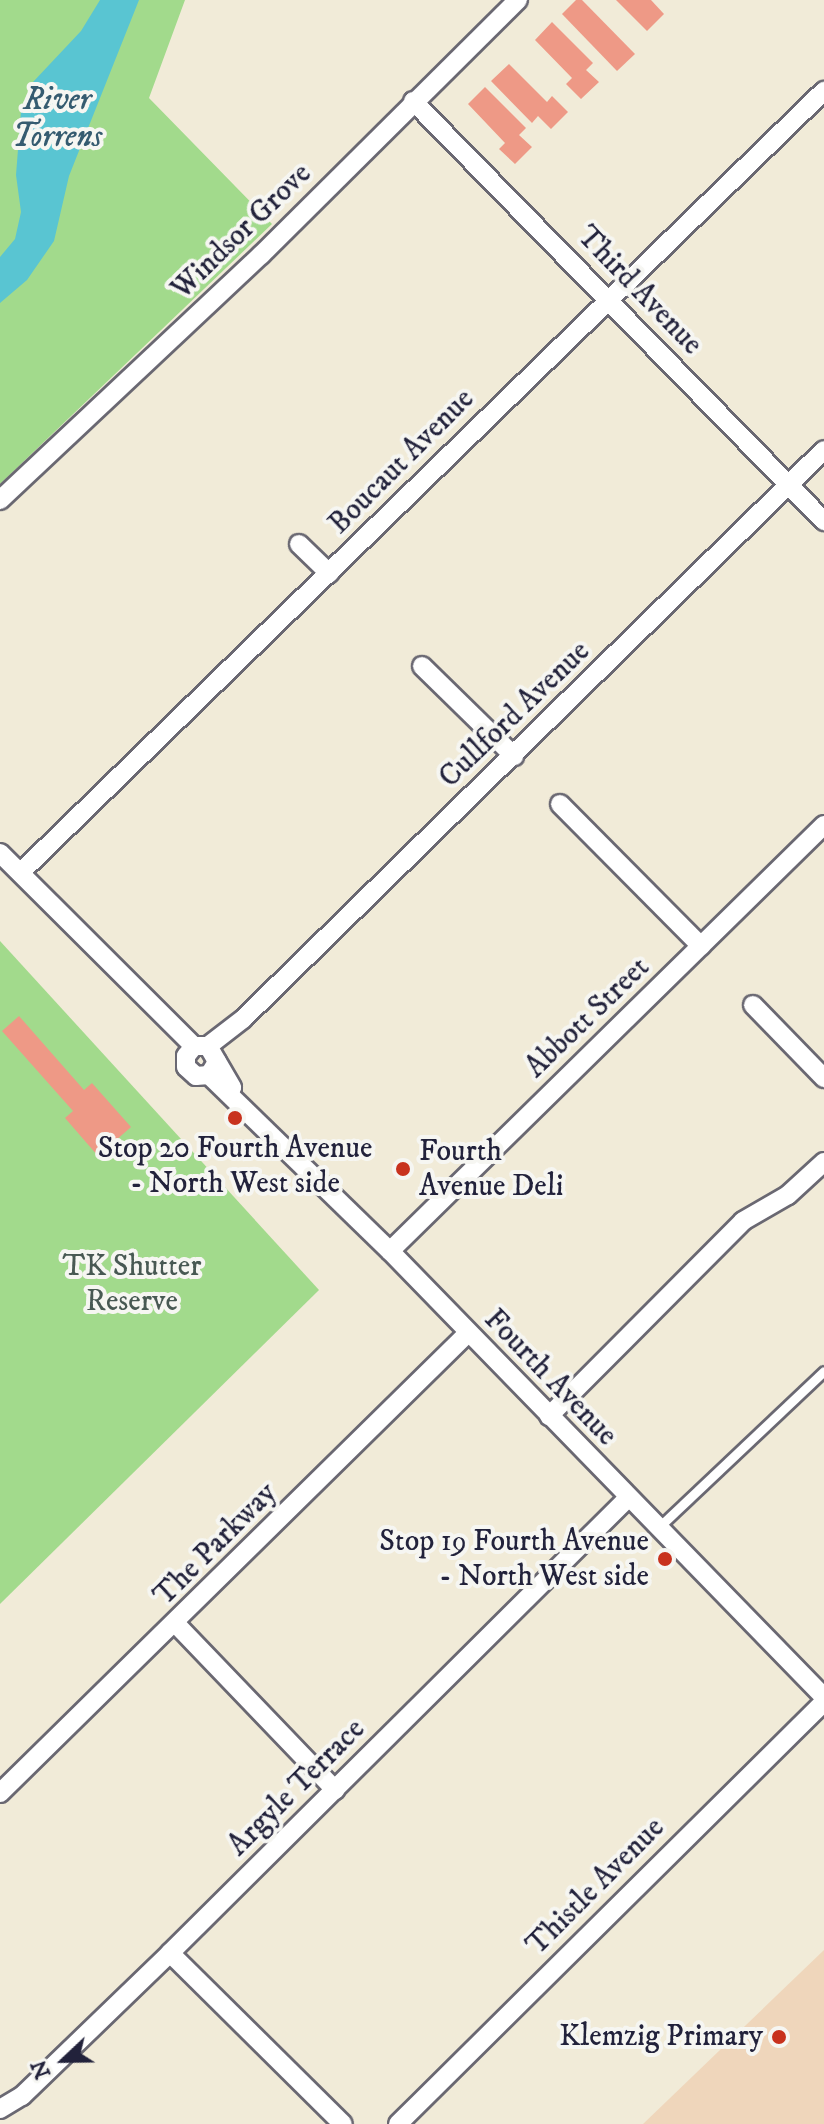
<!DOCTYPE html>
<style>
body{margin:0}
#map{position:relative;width:824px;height:2124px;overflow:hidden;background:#f1ebd8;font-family:"IM FELL DW Pica",serif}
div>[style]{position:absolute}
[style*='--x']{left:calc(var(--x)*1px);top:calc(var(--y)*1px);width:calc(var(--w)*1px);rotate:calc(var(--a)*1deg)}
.built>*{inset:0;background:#efd6bb}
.green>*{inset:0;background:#a2da8c}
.water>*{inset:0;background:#59c5d2}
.building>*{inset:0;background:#ee9986}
.roads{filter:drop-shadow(2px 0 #6a6872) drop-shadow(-2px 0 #6a6872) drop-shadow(0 2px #6a6872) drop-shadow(0 -2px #6a6872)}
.lane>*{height:9px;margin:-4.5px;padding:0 4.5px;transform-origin:4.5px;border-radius:4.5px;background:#fff}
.street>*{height:18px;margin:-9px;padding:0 9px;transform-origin:9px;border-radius:9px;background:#fff}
.dots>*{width:22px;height:22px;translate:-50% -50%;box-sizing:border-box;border:4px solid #f6f6f2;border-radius:50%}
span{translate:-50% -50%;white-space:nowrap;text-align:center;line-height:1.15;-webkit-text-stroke:8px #f6f6f2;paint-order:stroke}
.street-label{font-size:30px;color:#22223b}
.poi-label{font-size:30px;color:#22223b}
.left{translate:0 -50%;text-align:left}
.right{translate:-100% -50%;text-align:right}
.park-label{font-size:30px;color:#485953}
.water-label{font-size:32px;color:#355b70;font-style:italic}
.north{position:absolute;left:24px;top:2020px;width:80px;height:80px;-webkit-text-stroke:6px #f6f6f2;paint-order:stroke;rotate:248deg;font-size:22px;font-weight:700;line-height:32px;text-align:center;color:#22223b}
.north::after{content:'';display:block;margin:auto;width:28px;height:36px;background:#22223b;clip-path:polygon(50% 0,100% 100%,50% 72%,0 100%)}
</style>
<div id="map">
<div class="built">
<div style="clip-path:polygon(824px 1950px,824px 2124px,643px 2124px)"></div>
</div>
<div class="green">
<div style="clip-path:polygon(0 0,185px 0,149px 98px,272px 224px,0 484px)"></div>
<div style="clip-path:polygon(0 941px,319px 1290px,0 1604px)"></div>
</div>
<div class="water">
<div style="clip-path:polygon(100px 0,139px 0,69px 176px,54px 241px,27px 280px,0 303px,0 257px,15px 239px,21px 212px,16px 175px,21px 111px,33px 82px,81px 31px)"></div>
</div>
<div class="building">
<div style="clip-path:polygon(576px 0,582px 0,635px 54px,617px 71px,562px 14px)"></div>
<div style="clip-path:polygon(616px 0,651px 0,664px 14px,647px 31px)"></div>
<div style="clip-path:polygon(552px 22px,593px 63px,586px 70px,599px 82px,581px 99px,566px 84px,572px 78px,535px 40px)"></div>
<div style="clip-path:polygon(509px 64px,547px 102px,552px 96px,568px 112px,551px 129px,538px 116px,532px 123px,491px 81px)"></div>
<div style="clip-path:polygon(485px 87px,526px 128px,519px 135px,532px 147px,515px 164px,499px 149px,505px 143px,468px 104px)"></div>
<div style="clip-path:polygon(19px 1016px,84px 1090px,92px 1083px,131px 1127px,98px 1156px,65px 1118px,73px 1111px,2px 1031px)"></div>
</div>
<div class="roads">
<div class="lane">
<div style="--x:658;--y:1528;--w:228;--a:-43.4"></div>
</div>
<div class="street">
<div style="--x:413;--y:101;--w:588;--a:45.62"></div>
<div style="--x:0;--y:500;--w:358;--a:-43.2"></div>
<div style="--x:261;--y:255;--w:362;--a:-44.8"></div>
<div style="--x:299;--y:544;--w:42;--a:44"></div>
<div style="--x:422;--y:666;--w:129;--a:44.4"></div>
<div style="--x:560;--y:804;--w:200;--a:45.2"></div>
<div style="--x:0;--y:853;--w:274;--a:44.9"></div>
<div style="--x:20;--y:873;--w:1122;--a:-44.21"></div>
<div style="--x:753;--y:1005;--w:102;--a:45.8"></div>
<div style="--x:208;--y:1046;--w:44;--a:-37.6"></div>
<div style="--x:243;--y:1019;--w:813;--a:-44.4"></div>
<div style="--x:217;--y:1062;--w:15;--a:122"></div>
<div style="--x:209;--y:1075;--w:13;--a:176"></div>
<div style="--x:196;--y:1076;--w:13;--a:-138"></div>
<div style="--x:186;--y:1067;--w:11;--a:-90"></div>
<div style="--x:186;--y:1056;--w:13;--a:-51"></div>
<div style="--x:194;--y:1046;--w:14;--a:0"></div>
<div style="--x:208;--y:1046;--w:48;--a:59.7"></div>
<div style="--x:209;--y:1075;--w:252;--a:44.2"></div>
<div style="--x:390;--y:1251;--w:622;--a:45.78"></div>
<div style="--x:390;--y:1251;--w:608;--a:-44.47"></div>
<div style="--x:549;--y:1416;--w:275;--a:-45.1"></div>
<div style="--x:743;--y:1221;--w:52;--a:-30"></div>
<div style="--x:788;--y:1195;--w:49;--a:-42.5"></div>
<div style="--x:176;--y:1624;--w:230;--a:46.2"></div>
<div style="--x:0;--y:1793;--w:656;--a:-44.51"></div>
<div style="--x:170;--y:1953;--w:243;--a:44.7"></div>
<div style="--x:0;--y:2109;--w:26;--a:-31"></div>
<div style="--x:22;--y:2096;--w:206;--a:-44"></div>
<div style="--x:170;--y:1953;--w:646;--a:-44.81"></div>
<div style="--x:398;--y:2124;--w:600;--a:-44.73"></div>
</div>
</div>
<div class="dots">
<div style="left:235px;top:1118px;background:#c8321e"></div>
<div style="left:403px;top:1169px;background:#c8321e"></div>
<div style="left:665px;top:1559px;background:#c8321e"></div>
<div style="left:779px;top:2037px;background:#c8321e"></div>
</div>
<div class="street-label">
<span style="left:242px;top:232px;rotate:-44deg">Windsor Grove</span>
<span style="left:639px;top:291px;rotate:46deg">Third Avenue</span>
<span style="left:402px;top:462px;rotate:-45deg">Boucaut Avenue</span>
<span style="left:515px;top:715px;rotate:-44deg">Cullford Avenue</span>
<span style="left:588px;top:1018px;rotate:-44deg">Abbott Street</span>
<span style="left:550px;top:1378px;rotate:46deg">Fourth Avenue</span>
<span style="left:216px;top:1545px;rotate:-45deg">The Parkway</span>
<span style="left:297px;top:1788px;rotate:-45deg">Argyle Terrace</span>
<span style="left:596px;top:1887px;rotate:-45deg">Thistle Avenue</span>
</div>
<div class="poi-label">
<span style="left:235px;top:1166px">Stop 20 Fourth Avenue<br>- North West side</span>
<span class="left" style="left:419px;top:1169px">Fourth<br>Avenue Deli</span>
<span class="right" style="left:649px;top:1559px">Stop 19 Fourth Avenue<br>- North West side</span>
<span class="right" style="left:763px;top:2037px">Klemzig Primary</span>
</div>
<div class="park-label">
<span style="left:132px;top:1284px">TK Shutter<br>Reserve</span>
</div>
<div class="water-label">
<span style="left:57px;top:119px">River<br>Torrens</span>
</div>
<div class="north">N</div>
</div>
